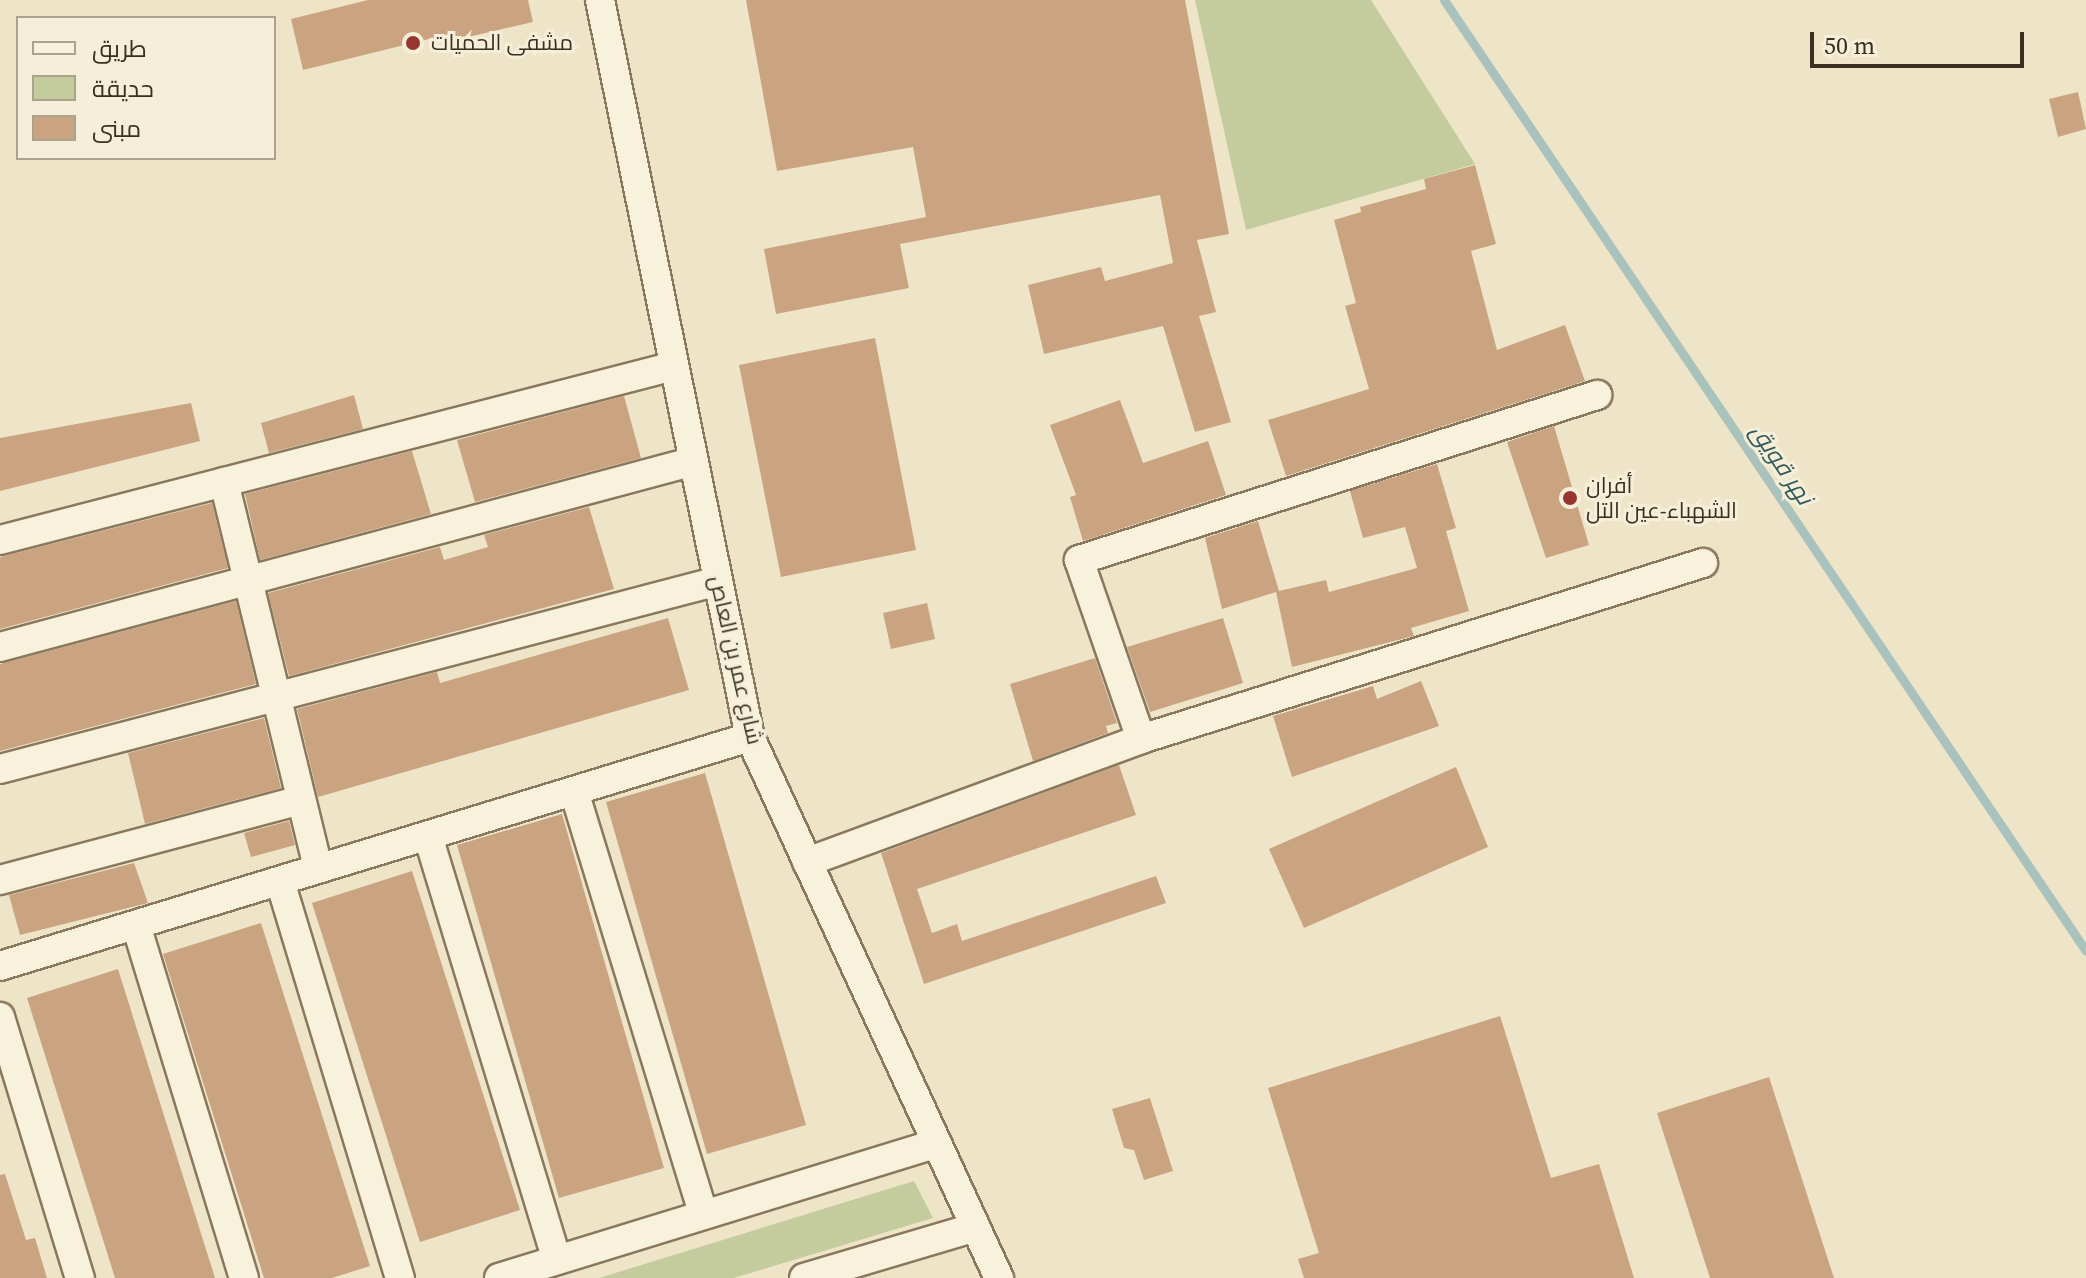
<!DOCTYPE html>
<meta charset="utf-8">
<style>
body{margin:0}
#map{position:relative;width:2086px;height:1278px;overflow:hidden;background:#eee5c9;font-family:"Source Serif 4",Cairo,serif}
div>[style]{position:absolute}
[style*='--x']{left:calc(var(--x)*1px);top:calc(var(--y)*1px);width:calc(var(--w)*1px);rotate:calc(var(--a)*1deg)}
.green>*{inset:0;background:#c4cc9d}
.stream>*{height:9px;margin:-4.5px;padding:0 4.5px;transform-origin:4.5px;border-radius:4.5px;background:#aac2bc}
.building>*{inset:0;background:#caa480}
.roads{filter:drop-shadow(2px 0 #8a785e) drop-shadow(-2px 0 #8a785e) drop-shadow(0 2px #8a785e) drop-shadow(0 -2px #8a785e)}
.minor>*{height:28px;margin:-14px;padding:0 14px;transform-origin:14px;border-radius:14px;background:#f8f2dc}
.dots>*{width:22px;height:22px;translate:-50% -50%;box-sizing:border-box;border:4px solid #f5efd9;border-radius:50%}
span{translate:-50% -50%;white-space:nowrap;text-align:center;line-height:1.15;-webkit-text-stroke:6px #f5efd9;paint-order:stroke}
.poi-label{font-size:22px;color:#3b2f21}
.left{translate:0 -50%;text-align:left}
.street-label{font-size:22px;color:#3b2f21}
.water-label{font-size:24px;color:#315a5a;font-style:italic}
.legend{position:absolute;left:16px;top:16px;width:260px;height:144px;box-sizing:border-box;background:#f5efd9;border:2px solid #aba28f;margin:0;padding:10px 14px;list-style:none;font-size:24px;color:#3b2f21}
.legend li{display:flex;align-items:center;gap:16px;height:40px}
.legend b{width:40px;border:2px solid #aba28f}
.scale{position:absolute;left:1810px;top:32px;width:214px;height:36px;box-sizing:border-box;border:4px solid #3b2f21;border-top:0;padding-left:10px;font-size:24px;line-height:28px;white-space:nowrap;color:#3b2f21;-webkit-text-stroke:6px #f5efd9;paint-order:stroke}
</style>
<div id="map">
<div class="green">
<div style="clip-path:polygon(1195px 0,1371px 0,1475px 164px,1246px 230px)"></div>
<div style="clip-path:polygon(914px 1181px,933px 1218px,734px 1278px,599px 1278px)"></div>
</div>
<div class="stream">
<div style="--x:1444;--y:0;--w:1147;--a:55.98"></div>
</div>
<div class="building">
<div style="clip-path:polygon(368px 0,528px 0,533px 22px,455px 40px,453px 33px,303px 70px,291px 19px)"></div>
<div style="clip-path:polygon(746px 0,1185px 0,1229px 234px,1197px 240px,1216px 312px,1199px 316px,1231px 422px,1195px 432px,1163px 326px,1044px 354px,1028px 285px,1101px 267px,1105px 281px,1173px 263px,1160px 195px,900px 244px,909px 288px,776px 314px,764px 249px,926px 217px,913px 147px,777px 171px)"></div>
<div style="clip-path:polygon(2078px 92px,2086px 129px,2058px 137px,2049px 99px)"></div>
<div style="clip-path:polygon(1475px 165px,1496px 244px,1471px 251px,1497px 350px,1565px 325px,1585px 381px,1286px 476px,1268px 420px,1369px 389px,1345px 306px,1356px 303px,1334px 220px,1361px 212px,1360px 207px,1426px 189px,1424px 179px)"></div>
<div style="clip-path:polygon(875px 338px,916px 550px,781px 577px,739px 365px)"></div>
<div style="clip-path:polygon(354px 395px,363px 429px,269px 453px,261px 423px)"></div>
<div style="clip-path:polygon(624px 396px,641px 458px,475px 502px,457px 440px)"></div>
<div style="clip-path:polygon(1120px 400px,1143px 463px,1208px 441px,1226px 495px,1083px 541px,1070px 497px,1076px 495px,1050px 425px)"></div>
<div style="clip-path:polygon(191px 403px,200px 441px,0 491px,0 438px)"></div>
<div style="clip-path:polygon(1554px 426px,1589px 545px,1546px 558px,1507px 442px)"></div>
<div style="clip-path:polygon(412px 451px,431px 514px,260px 560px,245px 494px)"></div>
<div style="clip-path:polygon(1437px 464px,1456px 528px,1446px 531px,1469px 611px,1411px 628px,1414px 636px,1292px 667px,1276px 592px,1222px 609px,1205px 538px,1258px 521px,1279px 591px,1326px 580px,1329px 592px,1417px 568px,1405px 527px,1363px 538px,1350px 491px)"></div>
<div style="clip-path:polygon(212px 503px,228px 568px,0 629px,0 557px)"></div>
<div style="clip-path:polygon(589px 507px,614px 589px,289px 676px,268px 593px,440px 547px,444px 560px,488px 547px,484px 535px)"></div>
<div style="clip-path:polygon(236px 601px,256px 684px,0 751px,0 664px)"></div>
<div style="clip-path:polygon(927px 603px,935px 639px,891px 649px,883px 613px)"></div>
<div style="clip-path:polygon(668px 618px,689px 690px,318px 797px,297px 709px,437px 672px,440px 683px)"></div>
<div style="clip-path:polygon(1223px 618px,1243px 683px,1150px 712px,1127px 647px)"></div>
<div style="clip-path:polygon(1095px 658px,1117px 723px,1106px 726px,1108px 733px,1033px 761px,1010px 684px)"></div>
<div style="clip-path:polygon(1421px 681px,1439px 726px,1292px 777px,1273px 716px,1373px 686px,1377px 699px)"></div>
<div style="clip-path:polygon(264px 718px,281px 788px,145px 824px,128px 753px)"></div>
<div style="clip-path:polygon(1119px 765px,1136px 815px,917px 889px,932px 933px,957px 924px,962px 941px,1156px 876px,1166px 903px,924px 984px,881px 853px)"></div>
<div style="clip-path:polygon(1456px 767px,1488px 847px,1304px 928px,1269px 849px)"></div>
<div style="clip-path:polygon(705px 773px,806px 1125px,707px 1154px,606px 802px)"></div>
<div style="clip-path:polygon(562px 814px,664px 1168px,559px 1198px,457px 845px)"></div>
<div style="clip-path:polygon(289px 821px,295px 845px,251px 857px,244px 833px)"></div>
<div style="clip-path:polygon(134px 863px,148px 903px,20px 935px,9px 895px)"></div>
<div style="clip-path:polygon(412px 871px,520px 1210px,420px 1242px,312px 903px)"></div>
<div style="clip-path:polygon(261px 923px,370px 1266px,332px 1278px,264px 1278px,163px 954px)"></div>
<div style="clip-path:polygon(118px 969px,215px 1278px,115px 1278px,27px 998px)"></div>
<div style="clip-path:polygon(1500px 1016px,1551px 1178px,1599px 1164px,1634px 1278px,1304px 1278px,1298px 1259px,1319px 1253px,1268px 1088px)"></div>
<div style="clip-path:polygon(1769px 1077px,1834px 1278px,1710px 1278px,1657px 1113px)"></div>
<div style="clip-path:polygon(1150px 1098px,1173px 1171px,1144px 1180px,1134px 1150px,1124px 1148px,1112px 1109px)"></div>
<div style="clip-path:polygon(5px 1174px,26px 1240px,35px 1238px,47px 1278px,0 1278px,0 1175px)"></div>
</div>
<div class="roads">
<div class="minor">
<div style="--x:600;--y:0;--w:752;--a:78.5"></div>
<div style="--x:750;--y:737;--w:596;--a:65.29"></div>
<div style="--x:224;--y:482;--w:398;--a:76.3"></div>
<div style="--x:0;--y:540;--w:696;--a:-14.48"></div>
<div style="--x:0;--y:647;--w:718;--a:-15"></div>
<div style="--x:1141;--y:739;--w:189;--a:-109.1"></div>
<div style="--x:1079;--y:560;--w:544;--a:-17.67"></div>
<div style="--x:0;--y:769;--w:742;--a:-14.67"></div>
<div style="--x:574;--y:791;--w:443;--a:73"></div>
<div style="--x:428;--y:836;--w:443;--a:73.1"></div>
<div style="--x:807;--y:862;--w:356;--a:-20.2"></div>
<div style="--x:1141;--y:739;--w:589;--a:-17.39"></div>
<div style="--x:0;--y:880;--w:311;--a:-14.9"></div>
<div style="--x:280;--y:881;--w:415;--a:73.2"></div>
<div style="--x:136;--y:925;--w:369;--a:73"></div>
<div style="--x:0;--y:966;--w:784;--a:-16.98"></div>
<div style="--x:0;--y:1017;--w:273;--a:73"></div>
<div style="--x:499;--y:1278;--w:458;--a:-17.1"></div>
<div style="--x:804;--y:1278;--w:179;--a:-16.5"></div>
</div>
</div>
<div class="dots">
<div style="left:413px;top:43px;background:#973530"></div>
<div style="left:1570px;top:498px;background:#973530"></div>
</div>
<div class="poi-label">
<span class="left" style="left:431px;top:43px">مشفى الحميات</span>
<span class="left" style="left:1586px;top:498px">أفران<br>الشهباء-عين التل</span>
</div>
<div class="street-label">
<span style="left:736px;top:660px;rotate:77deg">شارع عمر بن العاص</span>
</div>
<div class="water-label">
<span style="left:1782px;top:464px;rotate:56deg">نهر قويق</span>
</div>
<ul class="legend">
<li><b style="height:10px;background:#f8f2dc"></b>طريق</li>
<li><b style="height:22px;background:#c4cc9d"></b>حديقة</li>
<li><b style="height:22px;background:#caa480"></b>مبنى</li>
</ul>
<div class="scale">50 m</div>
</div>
